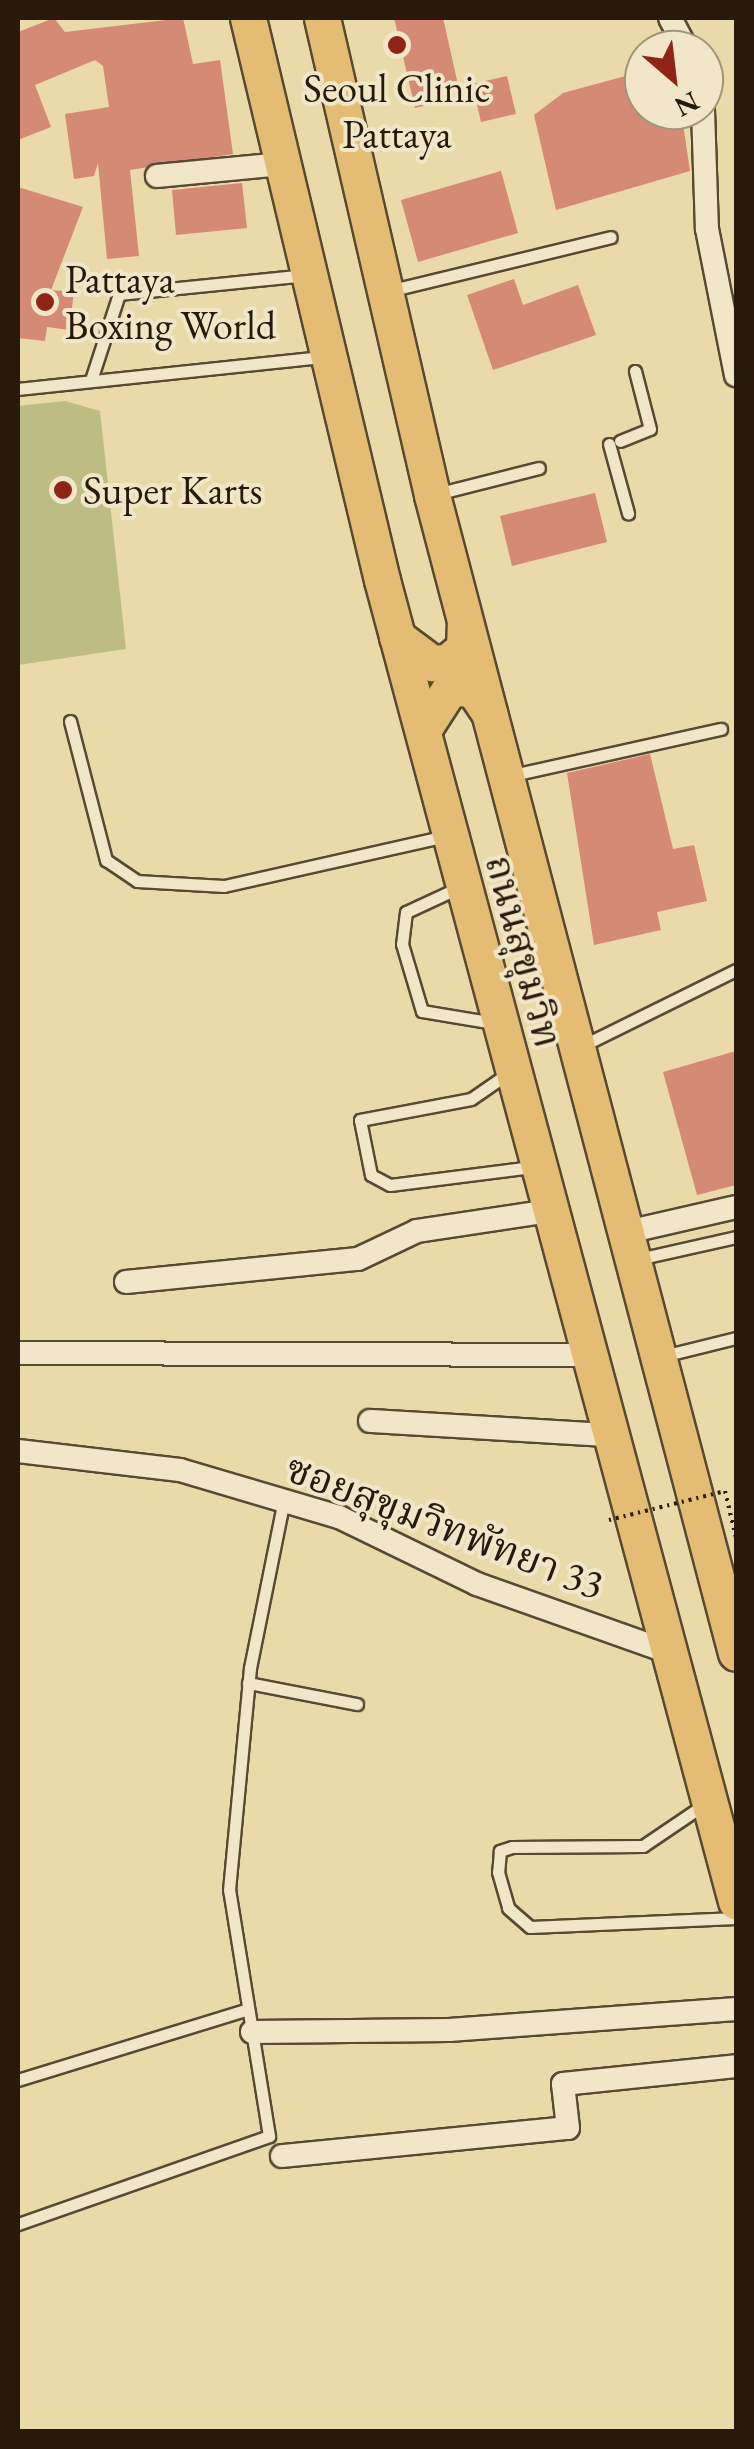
<!DOCTYPE html>
<meta charset="utf-8">
<style>
body{margin:0}
#map{position:relative;width:754px;height:2449px;overflow:hidden;background:#ead9a9;font-family:"EB Garamond","Noto Serif Thai",serif}
div>[style]{position:absolute}
[style*='--x']{left:calc(var(--x)*1px);top:calc(var(--y)*1px);width:calc(var(--w)*1px);rotate:calc(var(--a)*1deg)}
.green>*{inset:0;background:#bdbd83}
.building>*{inset:0;background:#d58a75}
.path>*{height:4px;margin-top:-2px;transform-origin:0;background:repeating-linear-gradient(90deg,#28190a 0 2.5px,transparent 0 7.5px)}
.roads{filter:drop-shadow(2px 0 #584932) drop-shadow(-2px 0 #584932) drop-shadow(0 2px #584932) drop-shadow(0 -2px #584932)}
.service>*{height:11px;margin:-5.5px;padding:0 5.5px;transform-origin:5.5px;border-radius:5.5px;background:#f1e6c7}
.minor>*{height:22px;margin:-11px;padding:0 11px;transform-origin:11px;border-radius:11px;background:#f1e6c7}
.trunk>*{height:35px;margin:-17.5px;padding:0 17.5px;transform-origin:17.5px;border-radius:17.5px;background:#e5bc74}
.path-bridge>*{height:4px;margin-top:-2px;transform-origin:0;background:repeating-linear-gradient(90deg,#28190a 0 2.5px,transparent 0 7.5px)}
.dots>*{width:28px;height:28px;translate:-50% -50%;box-sizing:border-box;border:5px solid #f1e6c7;border-radius:50%}
span{translate:-50% -50%;white-space:nowrap;text-align:center;line-height:1.15;-webkit-text-stroke:8px #f1e6c7;paint-order:stroke}
.poi-label{font-size:40px;color:#28190a}
.left{translate:0 -50%;text-align:left}
.street-label{font-size:40px;color:#28190a}
.frame{position:absolute;inset:0;border:20px solid #28190a;pointer-events:none}
.north{position:absolute;left:624px;top:30px;width:100px;height:100px;box-sizing:border-box;background:#f1e6c7;border:2px solid #a1947b;border-radius:50%;rotate:152deg;font-size:28px;font-weight:700;line-height:40px;text-align:center;color:#28190a}
.north::after{content:'';display:block;margin:auto;width:35px;height:45px;background:#8f2418;clip-path:polygon(50% 0,100% 100%,50% 72%,0 100%)}
</style>
<div id="map">
<div class="green">
<div style="clip-path:polygon(65px 401px,100px 411px,126px 649px,18px 665px,18px 406px)"></div>
</div>
<div class="building">
<div style="clip-path:polygon(54px 18px,65px 32px,183px 18px,193px 64px,220px 60px,233px 154px,130px 170px,139px 256px,107px 259px,98px 163px,94px 176px,74px 179px,65px 114px,109px 107px,103px 66px,95px 60px,35px 85px,51px 127px,18px 140px,18px 32px)"></div>
<div style="clip-path:polygon(394px 18px,443px 18px,461px 98px,415px 108px)"></div>
<div style="clip-path:polygon(644px 71px,644px 110px,681px 110px,690px 171px,556px 210px,534px 115px,563px 93px)"></div>
<div style="clip-path:polygon(507px 76px,516px 114px,481px 122px,472px 84px)"></div>
<div style="clip-path:polygon(501px 171px,518px 233px,418px 262px,401px 200px)"></div>
<div style="clip-path:polygon(242px 183px,247px 228px,176px 235px,172px 190px)"></div>
<div style="clip-path:polygon(18px 187px,83px 207px,51px 290px,74px 292px,69px 330px,47px 327px,45px 341px,18px 338px)"></div>
<div style="clip-path:polygon(514px 279px,523px 305px,578px 285px,596px 335px,493px 370px,467px 295px)"></div>
<div style="clip-path:polygon(595px 493px,607px 542px,512px 566px,500px 516px)"></div>
<div style="clip-path:polygon(650px 754px,673px 849px,694px 845px,707px 901px,657px 912px,661px 930px,594px 945px,567px 773px)"></div>
<div style="clip-path:polygon(736px 1051px,736px 1185px,697px 1195px,663px 1072px)"></div>
</div>
<div class="path">
<div style="--x:725;--y:1491;--w:48;--a:76.8"></div>
</div>
<div class="roads">
<div class="service">
<div style="--x:388;--y:291;--w:229;--a:-13.6"></div>
<div style="--x:92;--y:377;--w:87;--a:-72"></div>
<div style="--x:119;--y:294;--w:188;--a:-5.8"></div>
<div style="--x:18;--y:389;--w:307;--a:-6"></div>
<div style="--x:620;--y:441;--w:32;--a:-22"></div>
<div style="--x:650;--y:429;--w:60;--a:-104.5"></div>
<div style="--x:609;--y:444;--w:72;--a:74.6"></div>
<div style="--x:436;--y:494;--w:106;--a:-14.2"></div>
<div style="--x:70;--y:721;--w:144;--a:75.5"></div>
<div style="--x:106;--y:860;--w:37;--a:34"></div>
<div style="--x:137;--y:881;--w:87;--a:3.3"></div>
<div style="--x:224;--y:886;--w:228;--a:-12.7"></div>
<div style="--x:513;--y:775;--w:213;--a:-12.5"></div>
<div style="--x:458;--y:888;--w:57;--a:155.2"></div>
<div style="--x:406;--y:912;--w:32;--a:97"></div>
<div style="--x:402;--y:944;--w:70;--a:73.4"></div>
<div style="--x:422;--y:1011;--w:73;--a:9.5"></div>
<div style="--x:582;--y:1046;--w:172;--a:-26.3"></div>
<div style="--x:510;--y:1072;--w:47;--a:145.3"></div>
<div style="--x:471;--y:1099;--w:113;--a:169.3"></div>
<div style="--x:360;--y:1120;--w:56;--a:78.7"></div>
<div style="--x:371;--y:1175;--w:21;--a:28"></div>
<div style="--x:390;--y:1185;--w:143;--a:-7.2"></div>
<div style="--x:638;--y:1259;--w:100;--a:-12.7"></div>
<div style="--x:663;--y:1356;--w:75;--a:-13.9"></div>
<div style="--x:248;--y:1683;--w:111;--a:10.9"></div>
<div style="--x:705;--y:1804;--w:75;--a:145.9"></div>
<div style="--x:643;--y:1846;--w:131;--a:179.6"></div>
<div style="--x:512;--y:1847;--w:13;--a:162"></div>
<div style="--x:500;--y:1851;--w:21;--a:95"></div>
<div style="--x:498;--y:1872;--w:37;--a:74"></div>
<div style="--x:508;--y:1908;--w:29;--a:41"></div>
<div style="--x:530;--y:1927;--w:206;--a:-2.5"></div>
<div style="--x:18;--y:2080;--w:239;--a:-17.1"></div>
<div style="--x:18;--y:2224;--w:266;--a:-19.3"></div>
<div style="--x:269;--y:2136;--w:249;--a:-99.2"></div>
<div style="--x:229;--y:1890;--w:223;--a:-84.6"></div>
<div style="--x:250;--y:1668;--w:171;--a:-78.6"></div>
</div>
<div class="minor">
<div style="--x:670;--y:18;--w:36;--a:62"></div>
<div style="--x:703;--y:110;--w:119;--a:88.1"></div>
<div style="--x:707;--y:229;--w:149;--a:78.8"></div>
<div style="--x:157;--y:176;--w:125;--a:-5.5"></div>
<div style="--x:627;--y:1232;--w:112;--a:-12.9"></div>
<div style="--x:126;--y:1282;--w:233;--a:-5.7"></div>
<div style="--x:358;--y:1259;--w:65;--a:-25.4"></div>
<div style="--x:417;--y:1231;--w:134;--a:-8.6"></div>
<div style="--x:18;--y:1353;--w:569;--a:0.2"></div>
<div style="--x:370;--y:1421;--w:238;--a:3.4"></div>
<div style="--x:18;--y:1451;--w:163;--a:6.7"></div>
<div style="--x:180;--y:1470;--w:166;--a:16.5"></div>
<div style="--x:339;--y:1517;--w:153;--a:25.9"></div>
<div style="--x:477;--y:1584;--w:201;--a:19.5"></div>
<div style="--x:252;--y:2032;--w:197;--a:-0.6"></div>
<div style="--x:449;--y:2030;--w:288;--a:-4.2"></div>
<div style="--x:282;--y:2156;--w:287;--a:-5.6"></div>
<div style="--x:568;--y:2128;--w:44;--a:-96.5"></div>
<div style="--x:563;--y:2084;--w:174;--a:-5.9"></div>
</div>
<div class="trunk">
<div style="--x:248;--y:18;--w:578;--a:76.59"></div>
<div style="--x:382;--y:580;--w:1368;--a:75"></div>
<div style="--x:322;--y:18;--w:490;--a:77"></div>
<div style="--x:432;--y:495;--w:1197;--a:75.29"></div>
<div style="--x:397;--y:637;--w:44;--a:36.6"></div>
<div style="--x:432;--y:663;--w:15;--a:-4"></div>
<div style="--x:447;--y:662;--w:22;--a:-39"></div>
<div style="--x:464;--y:648;--w:25;--a:-88"></div>
<div style="--x:423;--y:730;--w:50;--a:-57.3"></div>
<div style="--x:450;--y:688;--w:23;--a:2"></div>
<div style="--x:473;--y:689;--w:29;--a:56"></div>
</div>
</div>
<div class="path-bridge">
<div style="--x:609;--y:1520;--w:120;--a:-14"></div>
</div>
<div class="dots">
<div style="left:397px;top:45px;background:#8f2418"></div>
<div style="left:45px;top:302px;background:#8f2418"></div>
<div style="left:63px;top:490px;background:#8f2418"></div>
</div>
<div class="poi-label">
<span style="left:397px;top:111px">Seoul Clinic<br>Pattaya</span>
<span class="left" style="left:65px;top:302px">Pattaya<br>Boxing World</span>
<span class="left" style="left:83px;top:490px">Super Karts</span>
</div>
<div class="street-label">
<span style="left:524px;top:951px;rotate:75deg">ถนนสุขุมวิท</span>
<span style="left:445px;top:1526px;rotate:21deg">ซอยสุขุมวิทพัทยา 33</span>
</div>
<div class="frame"></div>
<div class="north">N</div>
</div>
